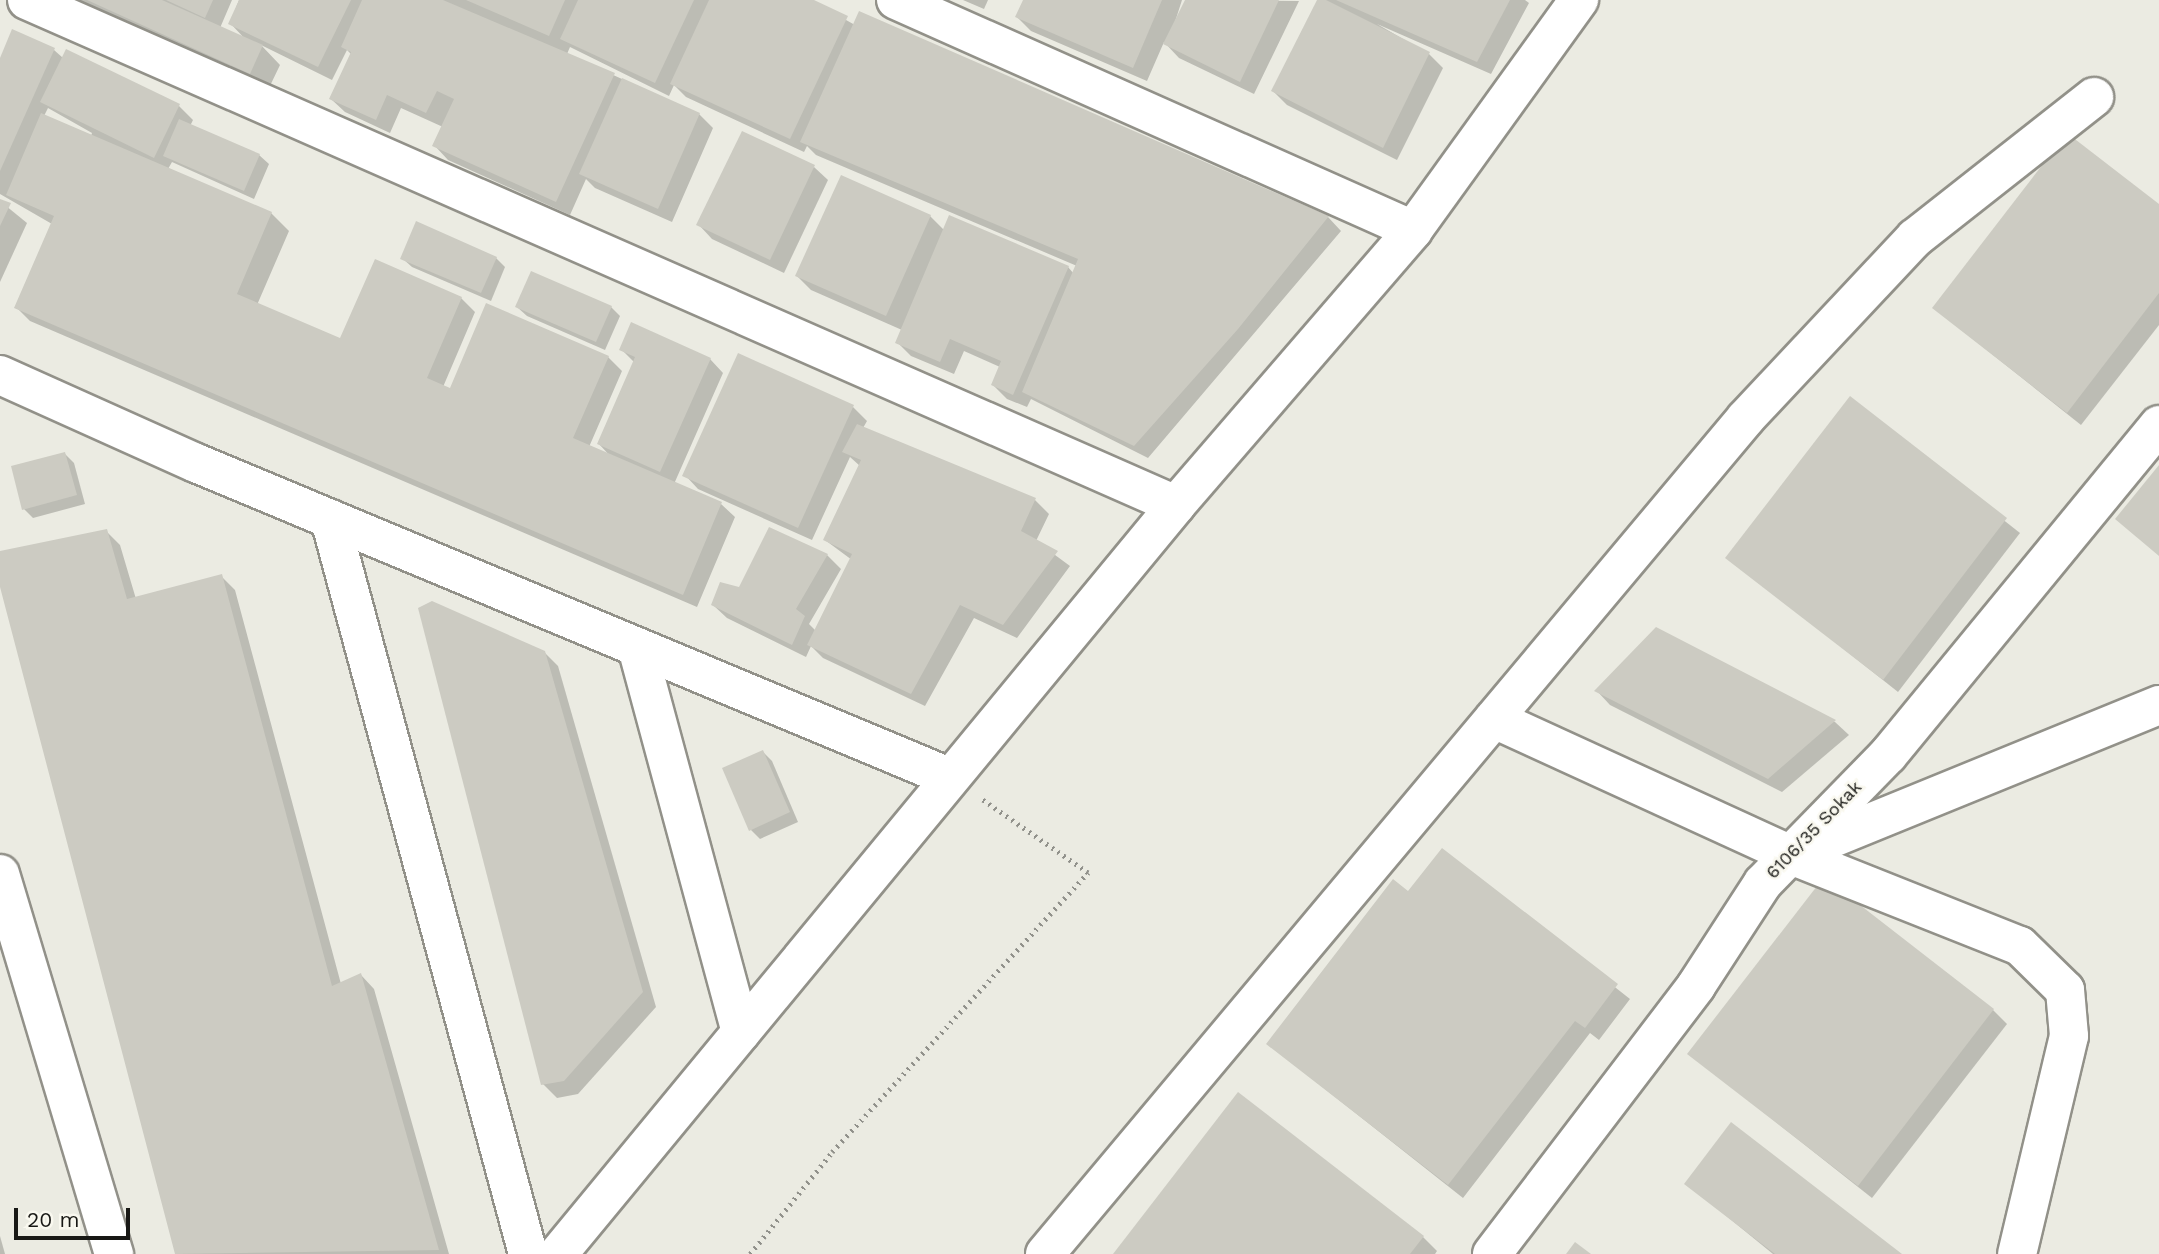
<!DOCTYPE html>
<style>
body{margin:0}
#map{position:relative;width:2159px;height:1254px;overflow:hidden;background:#ebebe2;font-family:"Work Sans",sans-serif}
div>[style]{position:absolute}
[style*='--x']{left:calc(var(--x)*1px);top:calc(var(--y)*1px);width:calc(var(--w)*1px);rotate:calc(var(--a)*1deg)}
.shadow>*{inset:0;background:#0003}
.building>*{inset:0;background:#cccbc2}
.path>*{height:4.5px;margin-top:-2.25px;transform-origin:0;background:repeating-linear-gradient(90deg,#91918b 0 2px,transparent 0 7px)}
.roads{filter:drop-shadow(2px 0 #929189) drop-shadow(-2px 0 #929189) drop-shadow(0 2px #929189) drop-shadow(0 -2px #929189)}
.minor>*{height:38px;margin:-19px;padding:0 19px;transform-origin:19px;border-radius:19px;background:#fff}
span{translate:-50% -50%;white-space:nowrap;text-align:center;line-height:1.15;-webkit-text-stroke:5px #f9f8ef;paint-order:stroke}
.street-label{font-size:18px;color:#181815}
.scale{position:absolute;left:14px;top:1208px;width:116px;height:32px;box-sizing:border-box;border:4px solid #181815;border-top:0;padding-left:9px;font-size:21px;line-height:24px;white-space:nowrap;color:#181815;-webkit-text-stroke:5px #f9f8ef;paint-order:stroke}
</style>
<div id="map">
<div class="shadow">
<div style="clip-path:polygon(68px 0,232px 0,220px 28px,246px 40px,230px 23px,239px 0,810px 0,855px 25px,860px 14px,1328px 217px,1341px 231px,1148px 458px,1031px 399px,1027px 407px,1007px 399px,993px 385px,1000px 367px,964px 351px,954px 374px,911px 356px,897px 342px,902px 330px,811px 290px,797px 276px,930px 216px,945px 231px,1068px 267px,1074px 274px,1077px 266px,816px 155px,807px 146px,804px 152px,686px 97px,674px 85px,669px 96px,570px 47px,567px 54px,699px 114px,713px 128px,672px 222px,595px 188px,586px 179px,570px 215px,448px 160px,435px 146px,443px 127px,401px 108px,390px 133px,345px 112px,331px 99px,352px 55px,347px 50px,332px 80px,261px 45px,280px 65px,268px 90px)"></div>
<div style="clip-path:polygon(963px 0,988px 0,984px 9px)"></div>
<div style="clip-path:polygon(1025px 0,1182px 0,1174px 25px,1186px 0,1299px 1px,1254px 94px,1179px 58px,1164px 42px,1147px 81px,1031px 31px,1017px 17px)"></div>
<div style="clip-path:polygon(1319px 0,1525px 0,1529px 3px,1491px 74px,1377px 24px,1429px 54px,1443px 68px,1397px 160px,1287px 105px,1273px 91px)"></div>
<div style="clip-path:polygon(evenodd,54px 50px,63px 58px,179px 106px,193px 120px,190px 126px,259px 155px,269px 164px,254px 199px,172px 162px,168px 169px,271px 213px,289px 231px,257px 305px,341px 341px,461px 298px,475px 312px,443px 387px,451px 390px,608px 357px,622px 371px,589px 447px,611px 457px,599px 444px,635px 363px,621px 349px,710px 359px,723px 373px,674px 484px,721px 504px,735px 517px,697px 607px,30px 321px,16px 307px,52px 224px,0 194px,0 58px,54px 50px,48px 108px,92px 133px,91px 136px,44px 116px,48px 108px)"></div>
<div style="clip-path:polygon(814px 167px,828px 180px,784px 273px,712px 239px,699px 225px)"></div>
<div style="clip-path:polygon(0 201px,27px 223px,0 282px)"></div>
<div style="clip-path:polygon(2159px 207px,2159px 325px,2081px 425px,1934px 308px)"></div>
<div style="clip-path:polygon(402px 258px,496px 258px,505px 267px,491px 301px,412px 267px)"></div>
<div style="clip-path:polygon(517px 307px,611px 307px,620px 316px,605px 350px,527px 316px)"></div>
<div style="clip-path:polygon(1850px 399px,2020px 533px,1898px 692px,1728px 557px)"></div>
<div style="clip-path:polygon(853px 407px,867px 421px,863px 428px,1035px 500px,1049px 514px,1036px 541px,1070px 566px,1017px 638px,974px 618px,925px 706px,823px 658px,811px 646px,806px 657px,727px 618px,713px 605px,740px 589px,827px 555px,841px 569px,809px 624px,816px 631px,852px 560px,825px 540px,860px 466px,850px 457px,812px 540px,698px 489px,685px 475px)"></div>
<div style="clip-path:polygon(65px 454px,74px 463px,85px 504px,33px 518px,24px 509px)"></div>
<div style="clip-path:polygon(106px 531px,120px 545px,136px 599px,221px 576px,235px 590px,341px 984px,361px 975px,374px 989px,449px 1254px,177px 1254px,0 580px,0 552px)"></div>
<div style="clip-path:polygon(1656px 629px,1835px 722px,1849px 735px,1782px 792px,1610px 705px,1597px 691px)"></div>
<div style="clip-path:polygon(544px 652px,558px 666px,656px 1007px,578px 1094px,557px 1098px,543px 1084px)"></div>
<div style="clip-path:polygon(763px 752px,772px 761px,798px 822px,760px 839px,751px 830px)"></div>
<div style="clip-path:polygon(1442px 851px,1630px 999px,1599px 1040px,1590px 1033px,1463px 1198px,1268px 1044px,1409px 894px)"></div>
<div style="clip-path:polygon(1993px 1010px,2007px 1024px,1872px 1198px,1690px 1054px)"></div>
<div style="clip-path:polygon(1239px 1094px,1423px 1237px,1437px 1251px,1435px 1254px,1115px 1254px)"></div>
<div style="clip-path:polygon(1686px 1183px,1899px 1254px,1773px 1254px)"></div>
<div style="clip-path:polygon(0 1236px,5px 1254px,0 1254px)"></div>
</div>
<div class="building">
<div style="clip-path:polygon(87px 0,162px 0,263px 45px,250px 74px)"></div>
<div style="clip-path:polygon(166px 0,213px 0,205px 18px)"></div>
<div style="clip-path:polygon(239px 0,351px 0,318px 67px,228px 24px)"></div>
<div style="clip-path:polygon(362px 0,443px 0,615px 73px,556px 202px,432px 146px,454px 99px,437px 91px,426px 113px,387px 95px,376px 120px,329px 99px,351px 52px,341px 47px)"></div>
<div style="clip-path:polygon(466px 0,565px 0,549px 36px)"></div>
<div style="clip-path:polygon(578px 0,694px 0,655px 83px,560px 39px)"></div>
<div style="clip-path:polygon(709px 0,814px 0,848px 16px,790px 139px,670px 84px)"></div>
<div style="clip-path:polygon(1023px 0,1162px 0,1133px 68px,1015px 17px)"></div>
<div style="clip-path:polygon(1185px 0,1279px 0,1240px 82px,1163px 44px)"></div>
<div style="clip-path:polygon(1317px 0,1326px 0,1430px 52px,1383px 148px,1271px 91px)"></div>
<div style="clip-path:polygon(1336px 0,1510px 0,1477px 62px)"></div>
<div style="clip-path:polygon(859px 11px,1329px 216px,1238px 329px,1134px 446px,1022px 392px,1078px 259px,800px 142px)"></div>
<div style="clip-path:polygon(12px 29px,55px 48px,0 171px,0 58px)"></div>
<div style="clip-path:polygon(66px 49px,180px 104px,154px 158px,40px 102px)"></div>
<div style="clip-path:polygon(622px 78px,700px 113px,658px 209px,579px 174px)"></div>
<div style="clip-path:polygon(41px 113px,272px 212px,237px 294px,340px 338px,375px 259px,462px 297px,427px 378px,450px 388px,486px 303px,609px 356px,573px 438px,722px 502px,683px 595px,14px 308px,54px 216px,6px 195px)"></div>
<div style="clip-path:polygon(179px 119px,260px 154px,244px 191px,163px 156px)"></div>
<div style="clip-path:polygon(742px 131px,815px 165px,770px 260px,696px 225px)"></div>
<div style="clip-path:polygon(2067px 133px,2159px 204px,2159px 293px,2067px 413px,1932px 308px)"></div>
<div style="clip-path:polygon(841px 175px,931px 215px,886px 316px,795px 276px)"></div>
<div style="clip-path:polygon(0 199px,11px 203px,0 226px)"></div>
<div style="clip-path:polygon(949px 215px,1069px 266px,1013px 395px,991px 385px,1001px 361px,950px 339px,940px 362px,895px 343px)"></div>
<div style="clip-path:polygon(416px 221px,497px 257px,481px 293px,400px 259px)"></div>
<div style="clip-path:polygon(531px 271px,612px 306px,596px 342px,515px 307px)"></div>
<div style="clip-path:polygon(631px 322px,711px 358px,660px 472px,597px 444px,635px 357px,619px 350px)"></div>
<div style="clip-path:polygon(738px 353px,854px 405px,798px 528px,682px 476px)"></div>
<div style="clip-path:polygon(1850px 396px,2007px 518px,1883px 680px,1725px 558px)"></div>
<div style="clip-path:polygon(857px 424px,1036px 498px,1021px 531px,1058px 551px,1003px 625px,960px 605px,911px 694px,807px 645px,852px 554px,823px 540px,861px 460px,842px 452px)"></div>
<div style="clip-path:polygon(65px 452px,77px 495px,22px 510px,11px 466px)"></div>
<div style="clip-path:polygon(2159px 465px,2159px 556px,2115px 519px)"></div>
<div style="clip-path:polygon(769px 527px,828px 554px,796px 609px,805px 616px,792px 645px,711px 605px,720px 582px,739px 587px)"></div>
<div style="clip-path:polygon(107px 529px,127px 599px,222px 574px,332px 986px,361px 973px,439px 1250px,175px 1254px,0 587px,0 551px)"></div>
<div style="clip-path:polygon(432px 601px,545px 651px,643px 992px,564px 1081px,541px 1085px,418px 608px)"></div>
<div style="clip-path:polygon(1656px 627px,1836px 720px,1768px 779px,1594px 691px)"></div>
<div style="clip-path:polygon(763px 750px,790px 812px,749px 831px,722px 768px)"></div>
<div style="clip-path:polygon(1442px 848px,1618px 984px,1585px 1028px,1575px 1021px,1448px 1185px,1266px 1044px,1393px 879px,1408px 891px)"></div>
<div style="clip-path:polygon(1824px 877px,1994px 1009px,1858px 1186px,1687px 1054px)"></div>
<div style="clip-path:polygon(1238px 1092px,1424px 1236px,1410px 1254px,1113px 1254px)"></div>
<div style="clip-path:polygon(1731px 1122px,1902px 1254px,1775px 1254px,1684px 1184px)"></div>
<div style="clip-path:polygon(1575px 1242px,1591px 1254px,1566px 1254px)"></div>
</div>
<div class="path">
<div style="--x:750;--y:1254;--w:131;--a:-51.2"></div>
<div style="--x:832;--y:1152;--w:379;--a:-47.5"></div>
<div style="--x:1088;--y:873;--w:130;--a:-145.3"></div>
</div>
<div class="roads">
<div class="minor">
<div style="--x:27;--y:0;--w:1255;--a:23.73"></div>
<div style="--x:896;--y:0;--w:566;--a:23.98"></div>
<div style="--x:0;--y:375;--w:215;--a:24.2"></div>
<div style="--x:196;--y:463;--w:816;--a:22.64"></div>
<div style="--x:330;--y:519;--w:761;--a:74.92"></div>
<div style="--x:637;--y:647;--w:399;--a:74.9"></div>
<div style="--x:1494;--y:719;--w:327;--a:24.6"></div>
<div style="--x:1791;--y:855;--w:246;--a:21.7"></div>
<div style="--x:2020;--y:946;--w:63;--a:44.4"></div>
<div style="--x:2065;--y:990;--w:46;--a:85"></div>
<div style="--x:2069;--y:1036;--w:224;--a:103.4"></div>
<div style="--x:1806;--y:849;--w:381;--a:-22.2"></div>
<div style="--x:0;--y:874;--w:397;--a:73.3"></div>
<div style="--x:558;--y:1254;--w:971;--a:-50.47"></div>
<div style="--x:1176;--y:505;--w:363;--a:-49.2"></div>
<div style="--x:1413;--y:230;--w:284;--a:-54.2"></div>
<div style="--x:1045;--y:1254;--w:1091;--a:-50.02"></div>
<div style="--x:1746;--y:418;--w:247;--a:-46.8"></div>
<div style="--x:1915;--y:238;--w:228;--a:-38.2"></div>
<div style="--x:1492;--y:1254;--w:337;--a:-52.7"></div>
<div style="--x:1696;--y:986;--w:123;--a:-57"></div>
<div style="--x:1763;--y:883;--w:179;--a:-45.7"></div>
<div style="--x:1888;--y:755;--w:427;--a:-50.6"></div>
</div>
</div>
<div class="street-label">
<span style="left:1814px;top:830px;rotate:-46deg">6106/35 Sokak</span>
</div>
<div class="scale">20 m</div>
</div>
